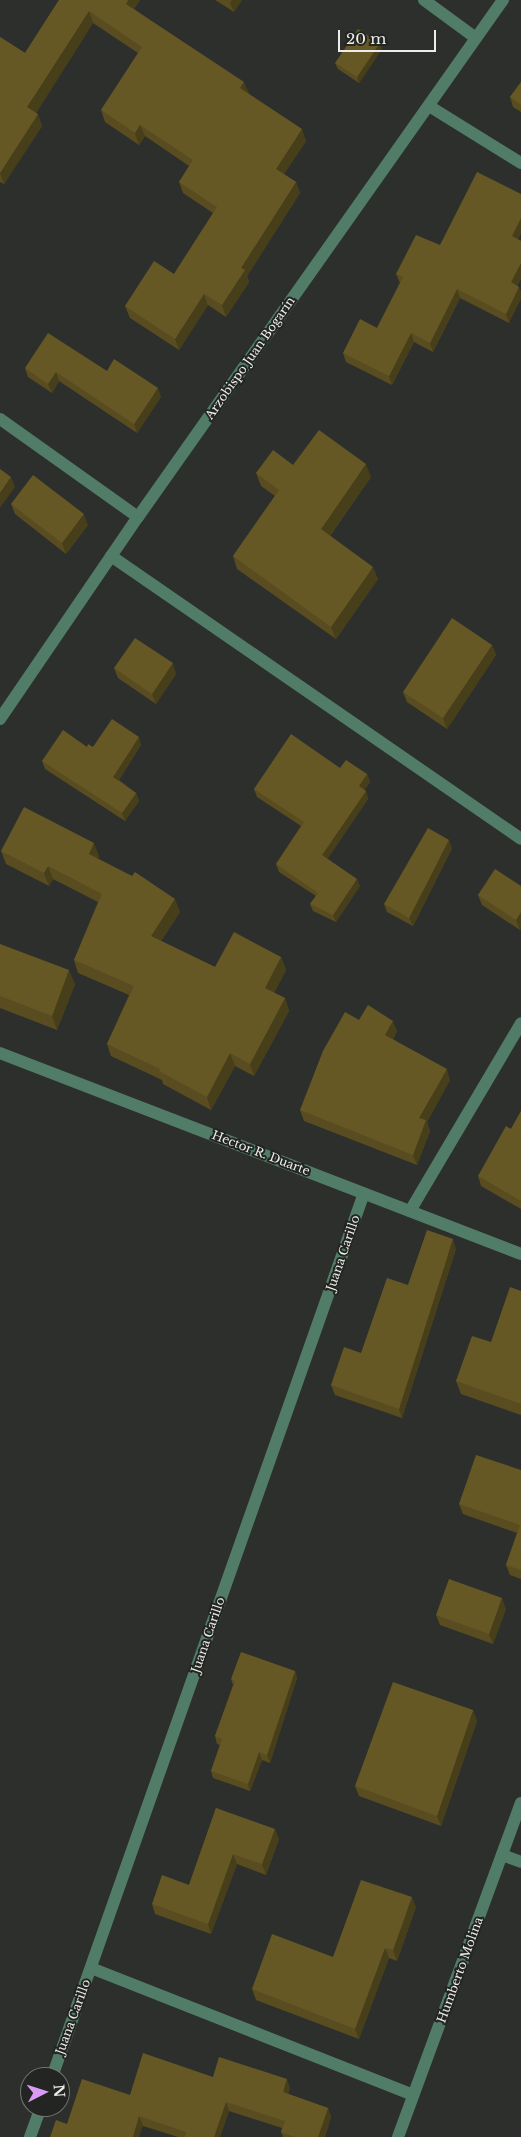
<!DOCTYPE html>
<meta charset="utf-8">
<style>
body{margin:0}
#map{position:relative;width:521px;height:2137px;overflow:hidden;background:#2d2f2c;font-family:"Libre Baskerville",serif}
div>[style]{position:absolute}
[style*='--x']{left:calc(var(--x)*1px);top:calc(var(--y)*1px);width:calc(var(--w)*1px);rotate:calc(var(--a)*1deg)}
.minor>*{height:12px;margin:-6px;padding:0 6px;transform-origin:6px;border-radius:6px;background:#517d68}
.wall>*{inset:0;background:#584c20}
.shaded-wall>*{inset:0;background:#473e1a}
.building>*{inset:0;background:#665825}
span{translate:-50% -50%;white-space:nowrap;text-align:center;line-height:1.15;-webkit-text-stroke:4px #232522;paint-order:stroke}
.street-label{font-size:12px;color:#ecedeb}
.north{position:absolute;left:20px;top:2067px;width:50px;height:50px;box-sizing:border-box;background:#232522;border:1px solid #737572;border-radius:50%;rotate:85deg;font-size:14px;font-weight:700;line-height:20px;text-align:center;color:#ecedeb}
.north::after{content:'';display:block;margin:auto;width:18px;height:22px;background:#db9af6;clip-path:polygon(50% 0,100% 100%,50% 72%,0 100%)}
.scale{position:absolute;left:338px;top:30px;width:98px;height:22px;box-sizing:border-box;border:2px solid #ecedeb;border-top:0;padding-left:6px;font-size:15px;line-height:18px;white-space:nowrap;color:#ecedeb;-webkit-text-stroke:4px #232522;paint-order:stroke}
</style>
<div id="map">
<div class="minor">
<div style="--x:424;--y:0;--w:64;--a:36.2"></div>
<div style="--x:429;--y:106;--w:108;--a:31.8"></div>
<div style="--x:0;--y:419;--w:169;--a:35.4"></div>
<div style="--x:111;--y:556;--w:498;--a:34.6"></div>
<div style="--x:0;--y:719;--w:245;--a:-55.7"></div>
<div style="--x:138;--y:517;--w:633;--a:-54.78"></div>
<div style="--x:0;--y:1053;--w:558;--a:21.1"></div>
<div style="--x:410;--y:1211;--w:218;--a:-59.4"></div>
<div style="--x:502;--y:1855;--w:20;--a:20"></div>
<div style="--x:91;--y:1968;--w:346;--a:21.5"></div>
<div style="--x:52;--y:2077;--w:937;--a:-70.56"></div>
<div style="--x:30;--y:2137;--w:32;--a:-70"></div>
<div style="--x:398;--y:2137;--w:356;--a:-69.8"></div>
</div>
<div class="wall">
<div style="clip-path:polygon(59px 0,140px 0,134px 9px,249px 93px,248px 94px,306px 141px,284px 174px,296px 182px,300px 193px,247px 276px,249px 282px,226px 317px,208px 305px,179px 350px,130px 318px,125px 306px,174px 274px,213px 213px,183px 193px,179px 182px,189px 166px,145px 136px,139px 145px,105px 122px,101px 110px,138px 53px,93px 23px,36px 113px,42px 126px,4px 184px,0 182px,0 37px,25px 53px)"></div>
<div style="clip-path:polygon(215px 0,242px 0,234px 12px)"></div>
<div style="clip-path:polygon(382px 49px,359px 83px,338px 69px,335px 63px)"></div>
<div style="clip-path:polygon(521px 82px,521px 112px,513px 107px,510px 97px)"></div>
<div style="clip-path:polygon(521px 194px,521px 233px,518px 239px,521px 241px,521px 279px,517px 286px,509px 323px,460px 298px,433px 352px,414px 342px,392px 385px,346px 362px,343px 353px,377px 328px,400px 283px,396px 274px,440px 245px)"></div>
<div style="clip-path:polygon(25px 368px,107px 371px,161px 397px,137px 433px,59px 381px,52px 393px,28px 377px)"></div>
<div style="clip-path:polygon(293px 465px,371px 477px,330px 536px,378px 579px,336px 639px,237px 569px,233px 556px,275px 496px,261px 486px,256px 473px)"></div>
<div style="clip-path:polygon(11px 504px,88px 525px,66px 554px,15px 514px)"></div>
<div style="clip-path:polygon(492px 645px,496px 655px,447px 729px,407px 702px,403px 692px)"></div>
<div style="clip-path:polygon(114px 668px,176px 674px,156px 704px,118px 678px)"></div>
<div style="clip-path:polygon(141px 745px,119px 780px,136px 793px,139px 801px,125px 821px,45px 769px,42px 761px,87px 747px)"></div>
<div style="clip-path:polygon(340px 768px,367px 774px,370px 782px,364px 790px,366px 791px,368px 799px,327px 859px,360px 886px,336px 922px,313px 911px,310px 904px,316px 896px,279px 872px,276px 864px,301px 826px,257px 797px,254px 789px)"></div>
<div style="clip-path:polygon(452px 848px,413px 926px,387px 912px,384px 904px)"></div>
<div style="clip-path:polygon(1px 851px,99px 856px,98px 859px,180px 912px,161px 941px,215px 967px,281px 957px,286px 970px,274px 993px,285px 998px,289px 1011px,254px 1076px,235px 1066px,211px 1110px,163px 1084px,162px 1080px,111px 1056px,107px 1044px,129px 995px,78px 973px,74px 960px,98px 902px,53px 879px,49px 886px,6px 864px)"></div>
<div style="clip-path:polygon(521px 886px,521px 929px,520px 930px,482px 905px,478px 895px)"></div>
<div style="clip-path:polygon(0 944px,75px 984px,57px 1030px,0 1008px)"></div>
<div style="clip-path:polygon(359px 1020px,397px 1031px,393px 1039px,450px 1080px,427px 1122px,430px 1131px,417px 1165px,304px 1121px,300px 1110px)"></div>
<div style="clip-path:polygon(521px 1111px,521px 1209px,481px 1186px,478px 1176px,511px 1129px)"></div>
<div style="clip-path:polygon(456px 1249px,402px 1418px,335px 1395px,331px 1385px,361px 1353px,408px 1285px)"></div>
<div style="clip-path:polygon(521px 1291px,521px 1415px,461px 1394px,456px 1381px,491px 1342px)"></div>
<div style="clip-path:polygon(521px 1470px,521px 1579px,510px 1575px,506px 1565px,517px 1533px,463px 1514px,459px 1504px)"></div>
<div style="clip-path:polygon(506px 1609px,493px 1644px,440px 1625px,436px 1615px)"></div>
<div style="clip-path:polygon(295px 1671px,297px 1678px,270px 1763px,262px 1760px,250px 1791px,213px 1778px,211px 1771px,220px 1745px,217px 1744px,215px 1736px,233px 1685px,231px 1679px)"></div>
<div style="clip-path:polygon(473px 1710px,477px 1721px,441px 1826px,359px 1796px,355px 1786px)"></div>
<div style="clip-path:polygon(216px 1808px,279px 1839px,266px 1875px,237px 1864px,211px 1934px,155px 1914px,152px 1904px,189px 1885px)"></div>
<div style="clip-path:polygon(416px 1907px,397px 1961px,389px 1958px,359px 2039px,256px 2000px,252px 1989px,333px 1957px)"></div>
<div style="clip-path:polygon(213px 2077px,290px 2088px,288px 2094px,328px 2108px,331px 2117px,325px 2137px,283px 2137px,281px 2132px,282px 2128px,229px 2111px,220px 2137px,178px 2137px,143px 2126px,67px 2124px,130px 2095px)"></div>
</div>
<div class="shaded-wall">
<div style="clip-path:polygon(128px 0,140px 0,130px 15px,126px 4px)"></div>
<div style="clip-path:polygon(232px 0,242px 0,234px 12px,230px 3px)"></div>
<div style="clip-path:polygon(89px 11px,93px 23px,32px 119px,27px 107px)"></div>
<div style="clip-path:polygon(380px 43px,382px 49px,359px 83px,357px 77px)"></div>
<div style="clip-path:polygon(244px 82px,249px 93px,244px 100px,240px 88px)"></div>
<div style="clip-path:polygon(38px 114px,42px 126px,4px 184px,0 173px)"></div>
<div style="clip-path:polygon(140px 125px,145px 136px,139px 145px,135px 133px)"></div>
<div style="clip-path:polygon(302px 129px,306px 141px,280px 180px,276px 169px)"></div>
<div style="clip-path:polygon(296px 182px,300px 193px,247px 276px,249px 282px,226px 317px,222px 305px,241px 268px)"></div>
<div style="clip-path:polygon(521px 218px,521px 233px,515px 245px,512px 236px)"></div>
<div style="clip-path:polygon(521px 263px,521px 279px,514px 291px,511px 282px)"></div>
<div style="clip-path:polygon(519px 287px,521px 291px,521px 299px,509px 323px,506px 314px)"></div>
<div style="clip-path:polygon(457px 289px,460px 298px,433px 352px,430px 343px)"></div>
<div style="clip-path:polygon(204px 294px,208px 305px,179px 350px,175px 339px)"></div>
<div style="clip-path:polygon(411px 333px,414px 342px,392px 385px,389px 376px)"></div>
<div style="clip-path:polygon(56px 372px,59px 381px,52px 393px,48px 384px)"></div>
<div style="clip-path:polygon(158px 388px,161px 397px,137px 433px,134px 424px)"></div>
<div style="clip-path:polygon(366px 464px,371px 477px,325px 542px,321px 529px)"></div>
<div style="clip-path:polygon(11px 477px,15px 487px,0 508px,0 493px)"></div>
<div style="clip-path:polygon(84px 514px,88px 525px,66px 554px,62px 543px)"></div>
<div style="clip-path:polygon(373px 567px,378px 579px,336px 639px,331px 627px)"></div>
<div style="clip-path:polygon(492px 645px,496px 655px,447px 729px,443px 718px)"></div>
<div style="clip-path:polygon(173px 663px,176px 674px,156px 704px,152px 694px)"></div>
<div style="clip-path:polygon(139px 737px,141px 745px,116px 784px,113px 777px)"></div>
<div style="clip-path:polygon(367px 774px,370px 782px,361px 794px,359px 786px)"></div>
<div style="clip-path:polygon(366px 791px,368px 799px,325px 863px,322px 855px)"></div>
<div style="clip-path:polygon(136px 793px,139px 801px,125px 821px,122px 813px)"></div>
<div style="clip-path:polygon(449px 840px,452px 848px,413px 926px,409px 918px)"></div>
<div style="clip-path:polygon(94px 843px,99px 856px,94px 867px,89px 854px)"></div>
<div style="clip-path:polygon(48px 866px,53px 879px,49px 886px,44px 873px)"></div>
<div style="clip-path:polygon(357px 879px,360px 886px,336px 922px,333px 915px)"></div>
<div style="clip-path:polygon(175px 899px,180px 912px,155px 949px,151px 936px)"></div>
<div style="clip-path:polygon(521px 912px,521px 929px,520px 930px,516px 920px)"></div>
<div style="clip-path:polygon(281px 957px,286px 970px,270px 1001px,265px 988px)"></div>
<div style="clip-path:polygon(69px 970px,75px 984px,57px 1030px,52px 1016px)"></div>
<div style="clip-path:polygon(285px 998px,289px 1011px,254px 1076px,250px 1064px)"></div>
<div style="clip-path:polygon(393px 1021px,397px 1031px,389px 1045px,385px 1035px)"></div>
<div style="clip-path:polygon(230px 1053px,235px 1066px,211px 1110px,207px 1097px)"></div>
<div style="clip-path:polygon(447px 1069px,450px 1080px,427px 1122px,430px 1131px,417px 1165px,413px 1155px,419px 1118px)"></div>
<div style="clip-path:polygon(453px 1239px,456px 1249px,402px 1418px,399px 1409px)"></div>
<div style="clip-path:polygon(502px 1598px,506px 1609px,493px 1644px,489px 1634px)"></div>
<div style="clip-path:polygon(295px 1671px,297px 1678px,270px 1763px,267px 1755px)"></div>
<div style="clip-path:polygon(473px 1710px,477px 1721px,441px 1826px,437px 1816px)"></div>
<div style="clip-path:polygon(259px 1752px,262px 1760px,250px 1791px,248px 1784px)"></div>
<div style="clip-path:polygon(275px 1829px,279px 1839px,266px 1875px,262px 1864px)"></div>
<div style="clip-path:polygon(233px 1854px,237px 1864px,211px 1934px,208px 1924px)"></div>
<div style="clip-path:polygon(412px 1897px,416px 1907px,397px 1961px,393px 1950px)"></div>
<div style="clip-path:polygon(385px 1948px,389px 1958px,359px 2039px,355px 2029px)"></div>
<div style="clip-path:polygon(287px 2079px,290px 2088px,286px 2101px,283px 2092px)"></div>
<div style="clip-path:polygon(226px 2102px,229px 2111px,220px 2137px,214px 2137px)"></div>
<div style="clip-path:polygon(328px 2108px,331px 2117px,325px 2137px,318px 2137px)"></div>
<div style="clip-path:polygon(139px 2116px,143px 2126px,139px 2137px,133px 2137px)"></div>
</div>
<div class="building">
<div style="clip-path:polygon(59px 0,128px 0,126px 4px,244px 82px,240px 88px,302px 129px,276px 169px,296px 182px,241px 268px,245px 270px,222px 305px,204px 294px,175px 339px,125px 306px,154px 261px,174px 274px,217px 207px,179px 182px,193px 160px,140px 125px,135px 133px,101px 110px,142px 47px,89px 11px,27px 107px,38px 114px,0 173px,0 37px,25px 53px)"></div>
<div style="clip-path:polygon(358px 29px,380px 43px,357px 77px,335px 63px)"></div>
<div style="clip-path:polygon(521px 82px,521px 105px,510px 97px)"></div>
<div style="clip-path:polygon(477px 172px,521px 194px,521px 218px,512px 236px,521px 241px,521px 263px,511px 282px,519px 287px,506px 314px,457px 289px,430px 343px,411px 333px,389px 376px,343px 353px,360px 319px,377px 328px,403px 277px,396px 274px,416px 235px,440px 245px)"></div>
<div style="clip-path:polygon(48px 333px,107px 371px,114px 359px,158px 388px,134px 424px,56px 372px,48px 384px,25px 368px)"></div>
<div style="clip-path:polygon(319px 430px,366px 464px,321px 529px,373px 567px,331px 627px,233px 556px,279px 490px,256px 473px,273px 450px,293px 465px)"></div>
<div style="clip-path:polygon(0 469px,11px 477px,0 493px)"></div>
<div style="clip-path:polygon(33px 475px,84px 514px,62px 543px,11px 504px)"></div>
<div style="clip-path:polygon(452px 618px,492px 645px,443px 718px,403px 692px)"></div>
<div style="clip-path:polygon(135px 638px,173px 663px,152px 694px,114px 668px)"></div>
<div style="clip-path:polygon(112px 719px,139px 737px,113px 777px,136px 793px,122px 813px,42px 761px,63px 730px,87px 747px,88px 744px,93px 747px)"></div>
<div style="clip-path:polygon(291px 734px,340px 768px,346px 760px,367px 774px,359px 786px,366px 791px,322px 855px,357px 879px,333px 915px,310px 904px,318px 893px,276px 864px,304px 822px,254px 789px)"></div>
<div style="clip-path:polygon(24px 807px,94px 843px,89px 854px,132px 876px,135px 872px,175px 899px,151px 936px,215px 967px,234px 932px,281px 957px,265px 988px,285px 998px,250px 1064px,230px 1053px,207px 1097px,159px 1071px,160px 1069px,107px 1044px,134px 986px,74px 960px,102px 894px,48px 866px,44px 873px,1px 851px)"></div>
<div style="clip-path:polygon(428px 828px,449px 840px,409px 918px,384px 904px)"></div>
<div style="clip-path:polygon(495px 869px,521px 886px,521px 912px,516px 920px,478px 895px)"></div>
<div style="clip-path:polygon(0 944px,69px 970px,52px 1016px,0 996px)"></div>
<div style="clip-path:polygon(368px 1005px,393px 1021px,385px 1035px,447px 1069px,419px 1118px,426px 1120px,413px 1155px,300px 1110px,323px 1051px,345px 1012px,359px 1020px)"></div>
<div style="clip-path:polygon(521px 1111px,521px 1201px,478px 1176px,506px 1126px,511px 1129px)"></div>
<div style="clip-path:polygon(427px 1230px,453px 1239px,399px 1409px,331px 1385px,344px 1347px,361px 1353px,387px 1278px,408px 1285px)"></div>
<div style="clip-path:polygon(510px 1287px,521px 1291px,521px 1404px,456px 1381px,472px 1336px,491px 1342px)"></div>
<div style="clip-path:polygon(476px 1455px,521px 1470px,521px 1570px,506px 1565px,520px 1525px,459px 1504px)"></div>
<div style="clip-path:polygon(449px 1579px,502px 1598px,489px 1634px,436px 1615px)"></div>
<div style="clip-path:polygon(241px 1652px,295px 1671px,267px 1755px,259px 1752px,248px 1784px,211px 1771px,222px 1739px,215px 1736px,235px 1681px,231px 1679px)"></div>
<div style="clip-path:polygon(393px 1682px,473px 1710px,437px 1816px,355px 1786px)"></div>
<div style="clip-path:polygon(216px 1808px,275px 1829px,262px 1864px,233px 1854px,208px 1924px,152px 1904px,162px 1875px,189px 1885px)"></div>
<div style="clip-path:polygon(361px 1880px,412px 1897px,393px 1950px,385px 1948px,355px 2029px,252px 1989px,272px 1934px,333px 1957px)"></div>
<div style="clip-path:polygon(143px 2053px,213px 2077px,219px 2057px,287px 2079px,283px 2092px,328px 2108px,318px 2137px,295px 2137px,281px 2132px,285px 2121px,226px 2102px,214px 2137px,185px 2137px,186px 2132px,139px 2116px,133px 2137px,50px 2137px,56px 2120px,67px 2124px,82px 2079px,130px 2095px)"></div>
</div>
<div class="street-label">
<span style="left:250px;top:358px;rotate:-55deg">Arzobispo Juan Bogarín</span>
<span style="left:261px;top:1153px;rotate:21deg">Hector R. Duarte</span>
<span style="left:343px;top:1253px;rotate:-71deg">Juana Carillo</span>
<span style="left:208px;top:1635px;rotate:-71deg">Juana Carillo</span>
<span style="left:460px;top:1970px;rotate:-70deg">Humberto Molina</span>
<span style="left:73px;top:2017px;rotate:-70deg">Juana Carillo</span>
</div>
<div class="north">N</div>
<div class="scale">20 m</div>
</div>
